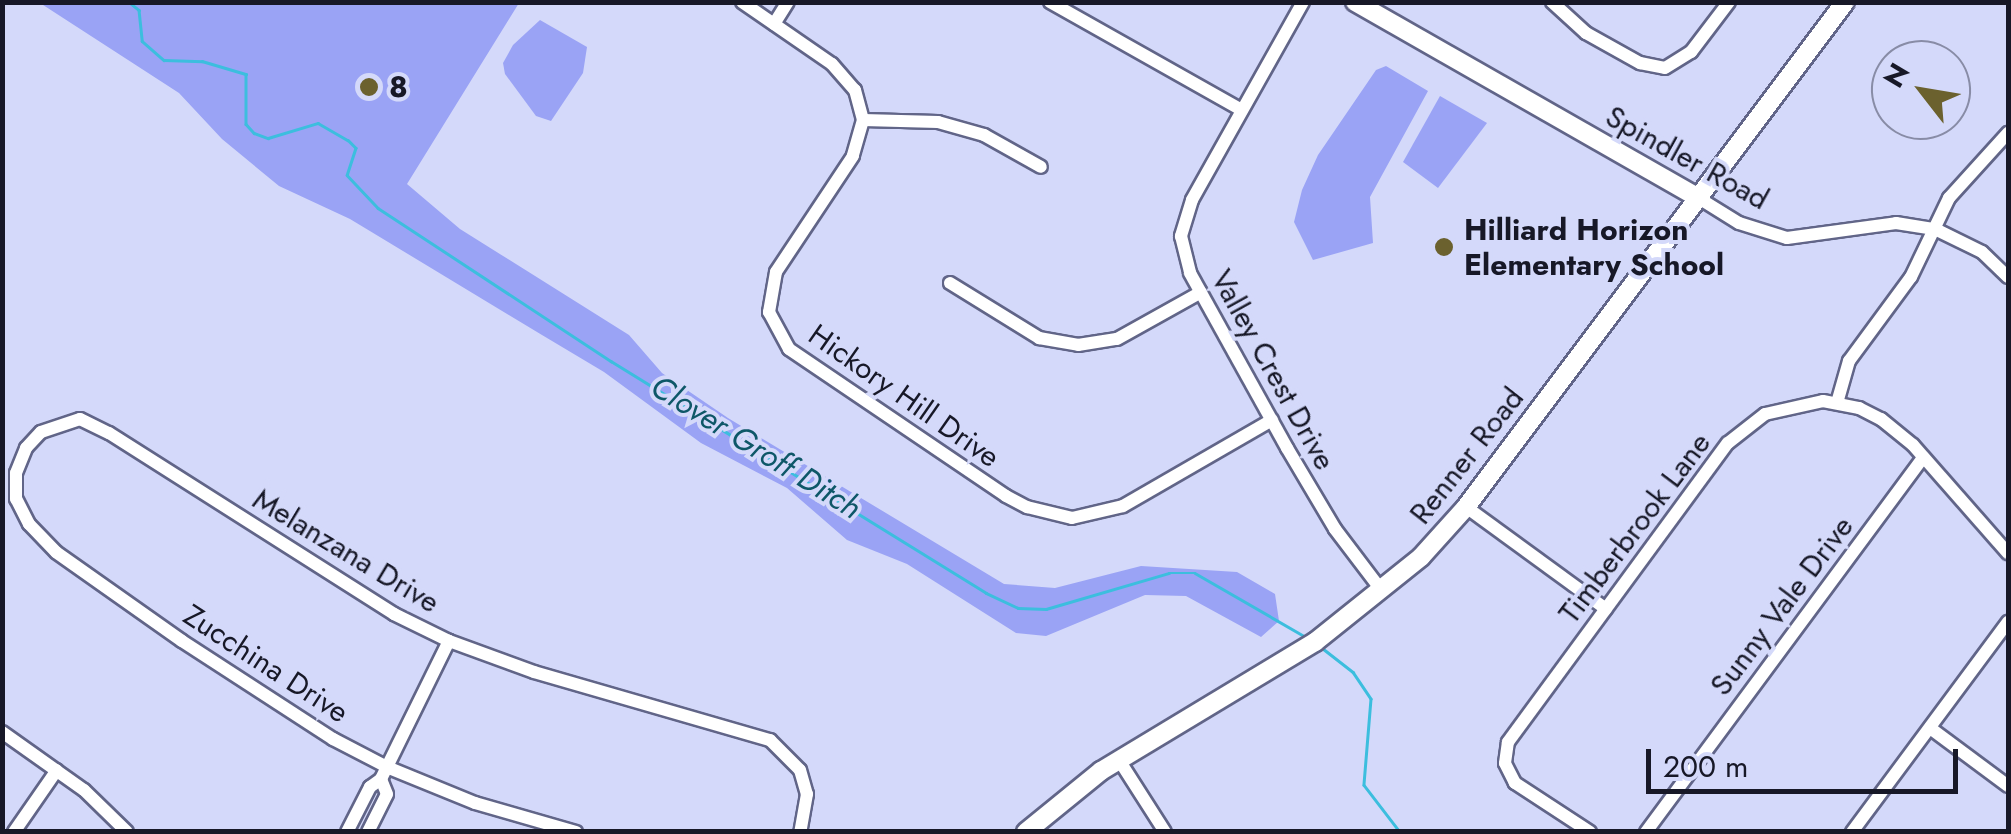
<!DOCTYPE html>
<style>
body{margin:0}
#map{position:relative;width:2011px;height:834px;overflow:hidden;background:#d4d9fa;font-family:Jost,sans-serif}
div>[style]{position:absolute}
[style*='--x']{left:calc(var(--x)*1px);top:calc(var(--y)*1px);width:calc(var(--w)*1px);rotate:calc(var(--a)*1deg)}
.green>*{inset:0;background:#9aa3f5}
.stream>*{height:2.5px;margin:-1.25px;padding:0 1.25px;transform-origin:1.25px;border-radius:1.25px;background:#3cbede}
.roads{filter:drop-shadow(2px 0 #616588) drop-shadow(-2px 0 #616588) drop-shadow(0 2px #616588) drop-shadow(0 -2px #616588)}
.street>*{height:12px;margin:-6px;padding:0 6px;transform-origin:6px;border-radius:6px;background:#fff}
.secondary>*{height:18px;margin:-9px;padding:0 9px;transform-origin:9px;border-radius:9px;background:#fff}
.dots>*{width:28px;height:28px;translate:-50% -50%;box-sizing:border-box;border:5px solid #d4d9fa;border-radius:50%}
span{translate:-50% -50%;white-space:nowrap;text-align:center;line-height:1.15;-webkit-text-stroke:8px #d4d9fa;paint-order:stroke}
.poi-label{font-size:30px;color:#171827;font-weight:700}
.left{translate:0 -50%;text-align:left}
.street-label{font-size:30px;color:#171827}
.water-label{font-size:32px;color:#0e5768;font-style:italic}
.frame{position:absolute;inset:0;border:5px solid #171827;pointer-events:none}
.north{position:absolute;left:1871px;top:40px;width:100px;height:100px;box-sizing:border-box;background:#d4d9fa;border:2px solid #888ca6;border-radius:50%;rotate:301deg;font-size:28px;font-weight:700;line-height:40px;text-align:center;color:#171827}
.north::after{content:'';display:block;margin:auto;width:35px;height:45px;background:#6b612e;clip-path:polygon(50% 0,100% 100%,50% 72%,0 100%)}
.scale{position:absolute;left:1646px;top:749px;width:312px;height:45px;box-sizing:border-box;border:5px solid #171827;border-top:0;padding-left:12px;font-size:30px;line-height:35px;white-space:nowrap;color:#171827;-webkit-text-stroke:8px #d4d9fa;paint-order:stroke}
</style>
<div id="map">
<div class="green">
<div style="clip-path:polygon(40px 3px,519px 3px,407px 184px,460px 229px,629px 335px,662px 373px,728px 418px,1004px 584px,1055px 588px,1141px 566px,1237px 572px,1275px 594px,1279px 621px,1261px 637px,1186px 596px,1145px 595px,1046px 636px,1016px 633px,907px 564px,847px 540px,787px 488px,701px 443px,604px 372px,542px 335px,350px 219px,279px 186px,222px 139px,179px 93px)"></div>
<div style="clip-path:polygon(540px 20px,587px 47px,583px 73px,551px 121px,536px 116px,505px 74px,503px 63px,513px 45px)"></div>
<div style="clip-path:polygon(1386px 66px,1428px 91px,1370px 197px,1373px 243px,1313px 260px,1294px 222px,1302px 190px,1318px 155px,1376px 70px)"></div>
<div style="clip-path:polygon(1440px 96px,1487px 123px,1438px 188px,1403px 162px)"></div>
</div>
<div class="stream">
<div style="--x:129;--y:2;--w:13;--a:39"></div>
<div style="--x:139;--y:10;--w:31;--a:84"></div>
<div style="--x:142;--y:41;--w:29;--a:41"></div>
<div style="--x:164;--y:60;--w:38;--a:2"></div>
<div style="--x:202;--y:61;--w:46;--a:16.5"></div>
<div style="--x:246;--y:74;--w:50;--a:90"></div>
<div style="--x:246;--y:124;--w:12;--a:48"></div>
<div style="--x:254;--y:133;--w:15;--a:20"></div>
<div style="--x:268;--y:138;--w:52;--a:-16.7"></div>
<div style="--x:318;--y:123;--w:34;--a:30"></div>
<div style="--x:348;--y:140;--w:11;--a:45"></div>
<div style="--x:356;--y:148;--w:28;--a:108"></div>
<div style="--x:347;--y:175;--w:45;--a:46.8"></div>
<div style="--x:378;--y:208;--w:279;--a:33.3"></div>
<div style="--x:611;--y:361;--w:441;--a:31.7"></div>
<div style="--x:986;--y:593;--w:35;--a:25"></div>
<div style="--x:1018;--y:608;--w:28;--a:2"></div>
<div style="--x:1046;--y:609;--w:128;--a:-16.3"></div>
<div style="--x:1169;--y:573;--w:26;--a:0"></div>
<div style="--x:1195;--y:573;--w:128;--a:30"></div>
<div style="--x:1321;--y:647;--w:41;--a:38"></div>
<div style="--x:1353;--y:672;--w:32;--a:56"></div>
<div style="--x:1371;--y:699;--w:86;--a:94.7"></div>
<div style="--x:1364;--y:785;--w:59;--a:52.5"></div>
</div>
<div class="roads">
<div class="street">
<div style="--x:742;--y:2;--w:109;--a:34.6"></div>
<div style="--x:832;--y:64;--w:35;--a:49"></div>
<div style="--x:855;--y:90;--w:31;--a:75"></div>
<div style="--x:863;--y:120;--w:37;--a:106"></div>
<div style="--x:853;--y:156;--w:139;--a:123.6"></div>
<div style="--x:776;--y:272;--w:41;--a:99.9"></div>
<div style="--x:769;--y:312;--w:42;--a:61.6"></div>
<div style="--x:789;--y:349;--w:262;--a:34.1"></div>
<div style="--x:1006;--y:496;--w:24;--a:28"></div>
<div style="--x:1027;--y:507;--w:46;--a:13.7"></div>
<div style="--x:1072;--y:518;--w:52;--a:-13.2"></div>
<div style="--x:1123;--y:506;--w:172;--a:-30"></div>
<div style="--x:1050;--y:2;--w:220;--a:29.4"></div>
<div style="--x:1303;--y:2;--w:227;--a:119.3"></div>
<div style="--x:1192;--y:200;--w:38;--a:107"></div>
<div style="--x:1181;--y:236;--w:38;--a:76"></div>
<div style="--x:1190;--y:273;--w:200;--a:61"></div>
<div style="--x:1287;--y:448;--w:94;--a:59.3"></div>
<div style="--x:1335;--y:529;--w:78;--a:52.8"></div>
<div style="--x:1552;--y:2;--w:46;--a:42.4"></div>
<div style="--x:1586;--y:33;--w:62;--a:29.1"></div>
<div style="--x:1640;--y:63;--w:25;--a:11"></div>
<div style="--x:1665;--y:68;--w:31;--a:-32"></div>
<div style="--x:1691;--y:52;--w:63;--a:-52.8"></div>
<div style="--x:774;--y:24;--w:26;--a:-58"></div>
<div style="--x:863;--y:120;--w:75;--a:1.5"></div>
<div style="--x:938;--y:122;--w:48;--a:15.8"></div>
<div style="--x:984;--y:135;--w:65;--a:29.3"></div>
<div style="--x:1697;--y:197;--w:49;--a:31.8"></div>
<div style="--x:1739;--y:223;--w:50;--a:17.4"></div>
<div style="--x:1787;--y:238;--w:110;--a:-7.8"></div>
<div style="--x:1896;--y:223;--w:39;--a:9"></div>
<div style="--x:1935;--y:229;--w:52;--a:26.1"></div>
<div style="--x:1982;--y:252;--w:36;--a:44"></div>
<div style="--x:950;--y:283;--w:105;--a:31.7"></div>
<div style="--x:1039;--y:338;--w:40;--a:10"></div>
<div style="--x:1078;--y:345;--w:39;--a:-9"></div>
<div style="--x:1117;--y:339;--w:96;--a:-29.2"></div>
<div style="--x:1837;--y:403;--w:44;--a:-74.1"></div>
<div style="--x:1849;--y:361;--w:104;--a:-53.6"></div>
<div style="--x:1911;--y:277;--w:88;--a:-64.3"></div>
<div style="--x:1949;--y:198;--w:88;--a:-47.8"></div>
<div style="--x:1466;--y:507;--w:173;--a:36.1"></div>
<div style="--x:1930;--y:728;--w:97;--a:36.6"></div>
<div style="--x:2;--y:732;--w:100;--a:35.3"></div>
<div style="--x:84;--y:790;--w:60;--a:44.3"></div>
<div style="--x:1119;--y:760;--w:85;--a:57.4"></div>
<div style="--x:14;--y:832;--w:75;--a:-55.3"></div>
<div style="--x:347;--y:832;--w:51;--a:-62.9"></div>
<div style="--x:370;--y:787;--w:14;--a:-36"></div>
<div style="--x:381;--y:779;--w:154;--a:-63.8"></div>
<div style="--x:368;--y:832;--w:42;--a:-63.4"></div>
<div style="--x:387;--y:794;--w:16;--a:-112"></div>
<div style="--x:576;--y:832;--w:105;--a:-164"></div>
<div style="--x:475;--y:803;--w:95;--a:-157.8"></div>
<div style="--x:387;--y:767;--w:61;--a:-152.6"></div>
<div style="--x:333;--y:739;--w:180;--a:-147"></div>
<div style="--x:182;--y:641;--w:154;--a:-144.8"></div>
<div style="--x:56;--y:552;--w:39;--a:-134"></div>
<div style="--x:29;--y:524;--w:28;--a:-117"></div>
<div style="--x:16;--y:499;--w:26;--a:-90"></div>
<div style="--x:16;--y:473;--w:27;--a:-68"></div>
<div style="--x:26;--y:448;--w:22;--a:-47"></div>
<div style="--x:41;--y:432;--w:41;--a:-18.4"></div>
<div style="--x:80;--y:419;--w:32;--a:26"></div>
<div style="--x:109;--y:433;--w:338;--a:32.4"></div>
<div style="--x:394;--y:614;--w:61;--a:26.1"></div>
<div style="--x:449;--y:641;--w:90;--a:20"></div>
<div style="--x:534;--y:672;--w:246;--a:16.1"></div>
<div style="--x:770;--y:740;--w:42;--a:45"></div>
<div style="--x:800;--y:770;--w:25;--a:74"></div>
<div style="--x:807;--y:794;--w:39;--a:100"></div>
<div style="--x:1590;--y:832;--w:90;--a:-146.8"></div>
<div style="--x:1515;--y:783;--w:22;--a:-117"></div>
<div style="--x:1505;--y:763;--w:21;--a:-82"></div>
<div style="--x:1508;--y:742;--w:371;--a:-53.7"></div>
<div style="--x:1728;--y:443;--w:47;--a:-38.1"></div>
<div style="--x:1765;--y:414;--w:59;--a:-12.6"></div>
<div style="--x:1823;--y:401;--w:37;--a:11"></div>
<div style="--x:1859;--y:408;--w:25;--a:27"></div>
<div style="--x:1881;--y:419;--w:41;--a:39.1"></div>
<div style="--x:1913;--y:445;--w:144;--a:48.7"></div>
<div style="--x:1646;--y:832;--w:465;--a:-53.5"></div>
<div style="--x:1852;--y:832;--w:262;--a:-53.4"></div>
</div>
<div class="secondary">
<div style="--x:1355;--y:2;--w:394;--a:29.7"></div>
<div style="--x:1026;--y:832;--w:97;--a:-39.1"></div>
<div style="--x:1101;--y:771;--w:250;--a:-31.1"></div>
<div style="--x:1315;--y:642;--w:136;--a:-38.7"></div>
<div style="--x:1421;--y:557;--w:67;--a:-48"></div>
<div style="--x:1466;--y:507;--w:631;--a:-53.11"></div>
</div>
</div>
<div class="dots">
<div style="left:369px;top:87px;background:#6b612e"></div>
<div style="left:1444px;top:247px;background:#6b612e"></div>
</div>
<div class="poi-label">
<span class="left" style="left:389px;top:87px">8</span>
<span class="left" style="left:1464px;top:247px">Hilliard Horizon<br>Elementary School</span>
</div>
<div class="street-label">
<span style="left:1687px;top:158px;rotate:29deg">Spindler Road</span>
<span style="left:1273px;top:370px;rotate:61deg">Valley Crest Drive</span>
<span style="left:904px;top:396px;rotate:35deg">Hickory Hill Drive</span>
<span style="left:1467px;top:456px;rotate:-52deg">Renner Road</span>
<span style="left:1635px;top:528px;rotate:-53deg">Timberbrook Lane</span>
<span style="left:346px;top:551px;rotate:31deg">Melanzana Drive</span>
<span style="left:1782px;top:606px;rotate:-53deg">Sunny Vale Drive</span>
<span style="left:266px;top:664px;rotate:33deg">Zucchina Drive</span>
</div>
<div class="water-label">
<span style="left:756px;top:447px;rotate:32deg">Clover Groff Ditch</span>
</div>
<div class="frame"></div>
<div class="north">N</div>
<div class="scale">200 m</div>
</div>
